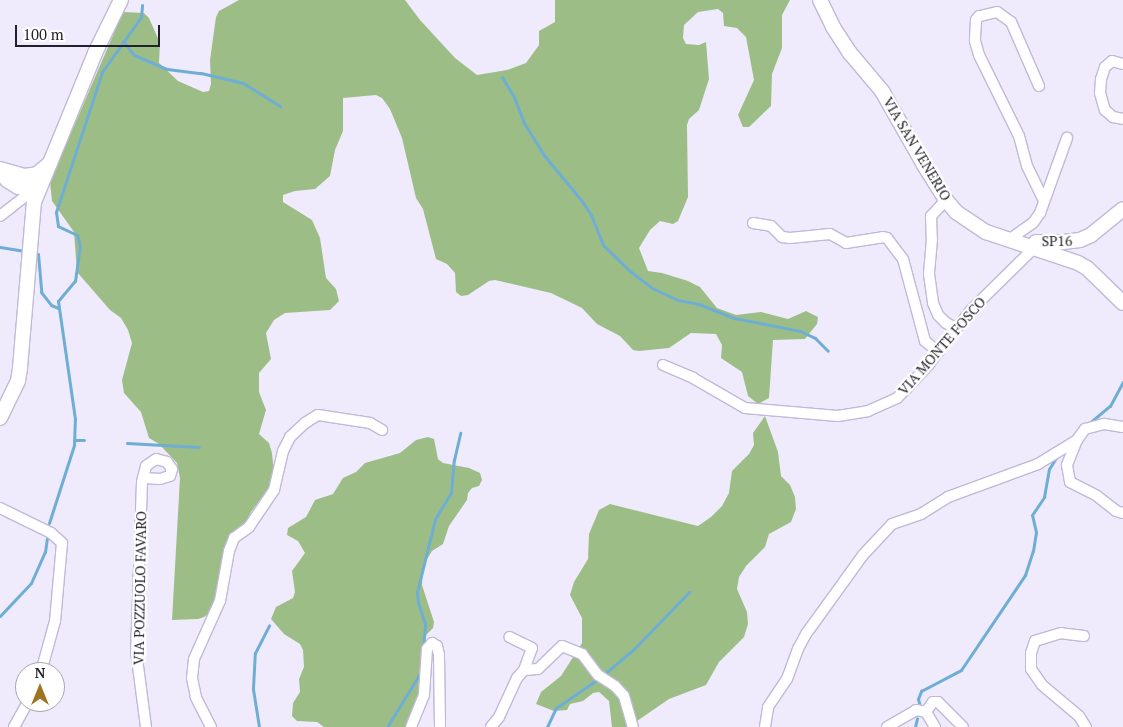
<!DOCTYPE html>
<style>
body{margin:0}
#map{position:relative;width:1123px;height:727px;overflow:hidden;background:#efebfd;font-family:"PT Serif",serif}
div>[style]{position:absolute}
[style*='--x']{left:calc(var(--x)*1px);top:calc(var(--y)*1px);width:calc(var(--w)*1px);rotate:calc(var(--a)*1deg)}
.forest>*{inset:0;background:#9cbe86}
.stream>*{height:3px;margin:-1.5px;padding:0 1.5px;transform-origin:1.5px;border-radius:1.5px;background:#6faed4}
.roads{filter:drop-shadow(1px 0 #c0b9d7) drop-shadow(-1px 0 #c0b9d7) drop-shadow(0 1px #c0b9d7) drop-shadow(0 -1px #c0b9d7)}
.street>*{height:10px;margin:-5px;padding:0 5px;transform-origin:5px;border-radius:5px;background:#fff}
.secondary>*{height:14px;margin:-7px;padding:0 7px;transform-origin:7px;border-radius:7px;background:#fff}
span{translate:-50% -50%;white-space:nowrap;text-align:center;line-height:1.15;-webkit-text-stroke:4.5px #fff;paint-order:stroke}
.street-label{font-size:14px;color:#23202b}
.north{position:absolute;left:15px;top:662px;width:50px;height:50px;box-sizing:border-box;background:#fff;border:1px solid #a7a6aa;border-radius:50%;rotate:0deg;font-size:14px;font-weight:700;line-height:20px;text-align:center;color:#23202b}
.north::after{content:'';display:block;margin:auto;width:18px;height:22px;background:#9b7521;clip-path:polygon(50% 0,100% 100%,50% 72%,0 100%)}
.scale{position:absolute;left:15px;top:25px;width:145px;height:22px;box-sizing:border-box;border:2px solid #23202b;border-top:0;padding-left:6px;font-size:15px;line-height:18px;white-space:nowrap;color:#23202b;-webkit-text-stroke:4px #fff;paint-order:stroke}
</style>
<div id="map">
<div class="forest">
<div style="clip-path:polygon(239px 0,405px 0,420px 20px,455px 58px,477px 75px,507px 70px,526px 63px,539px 45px,539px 31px,555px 22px,555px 0,790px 0,782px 15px,782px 48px,772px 74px,771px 106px,749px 127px,743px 127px,738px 115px,754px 80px,746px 37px,737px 28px,724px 26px,723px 13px,718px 9px,698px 12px,684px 25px,683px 38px,686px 44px,699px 45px,706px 42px,709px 79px,699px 110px,689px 119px,687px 125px,688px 197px,678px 221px,673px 224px,660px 221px,650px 230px,639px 248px,648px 271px,662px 273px,688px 281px,700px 287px,717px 308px,736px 315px,761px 312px,788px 319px,806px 311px,818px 317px,817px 324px,805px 339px,773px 340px,769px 398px,758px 404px,748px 396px,742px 372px,721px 358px,722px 345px,716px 334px,691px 333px,669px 348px,639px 351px,633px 350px,620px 336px,597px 324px,582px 308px,551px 293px,495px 280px,489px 281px,468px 295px,461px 296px,456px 292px,455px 273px,447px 264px,436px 259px,423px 209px,416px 198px,402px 138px,390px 109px,382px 98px,376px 95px,343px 98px,343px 131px,335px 150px,330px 176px,315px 189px,295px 191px,283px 195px,283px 202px,312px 220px,320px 238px,326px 278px,336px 289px,339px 301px,330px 310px,285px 313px,274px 320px,266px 333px,271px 359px,259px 373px,259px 392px,266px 410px,259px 434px,269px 443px,272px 453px,274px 473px,271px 485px,251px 512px,239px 535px,233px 547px,227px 585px,209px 613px,204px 617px,198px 619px,172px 620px,180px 478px,177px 463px,159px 444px,149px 438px,141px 412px,124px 393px,122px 380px,132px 343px,128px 330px,121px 318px,110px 310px,77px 272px,74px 232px,52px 201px,50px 182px,123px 12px,144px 13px,149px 18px,160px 43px,159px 63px,178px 81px,203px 92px,209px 91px,211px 84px,210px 60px,216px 17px,219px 11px)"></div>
<div style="clip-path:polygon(765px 416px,778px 452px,781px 476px,790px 485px,795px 497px,796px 509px,791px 522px,769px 534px,765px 547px,746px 566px,739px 577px,737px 589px,747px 612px,748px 624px,744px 637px,719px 662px,706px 685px,669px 699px,637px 721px,633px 727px,612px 727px,609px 701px,599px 692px,593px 693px,583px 701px,570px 704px,567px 710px,554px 711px,536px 704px,541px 692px,561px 676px,582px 643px,582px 618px,570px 595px,574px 582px,588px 559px,589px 534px,599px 510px,610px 504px,698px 526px,711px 517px,722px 506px,729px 493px,732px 471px,749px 454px,754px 445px,753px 433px)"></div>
<div style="clip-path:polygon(428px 437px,434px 439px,438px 459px,443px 463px,469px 468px,480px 473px,482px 480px,479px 486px,472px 488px,468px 493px,467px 500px,449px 526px,443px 544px,432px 551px,423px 566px,422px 585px,434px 622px,433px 628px,424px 637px,420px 691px,405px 727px,324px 727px,317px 722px,297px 721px,292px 716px,293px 703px,300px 692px,299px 679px,304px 667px,303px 650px,300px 644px,284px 634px,271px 619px,276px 607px,293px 598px,295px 592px,292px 571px,305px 553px,298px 541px,287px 535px,288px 528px,306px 517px,315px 500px,333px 494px,343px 478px,356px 472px,365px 463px,400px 453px,416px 440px)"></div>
</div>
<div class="stream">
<div style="--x:123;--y:41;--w:18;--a:52"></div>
<div style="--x:134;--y:55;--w:36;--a:23"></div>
<div style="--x:167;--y:69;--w:34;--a:7"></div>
<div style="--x:201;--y:73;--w:43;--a:13.4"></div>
<div style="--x:243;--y:83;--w:44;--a:31.9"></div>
<div style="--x:502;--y:77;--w:23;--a:59"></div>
<div style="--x:514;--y:97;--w:28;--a:69"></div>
<div style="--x:524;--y:123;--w:36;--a:58"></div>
<div style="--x:543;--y:154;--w:61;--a:50.3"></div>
<div style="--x:582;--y:201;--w:17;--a:57"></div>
<div style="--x:591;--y:215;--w:32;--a:68"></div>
<div style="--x:603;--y:245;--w:39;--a:44"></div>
<div style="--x:631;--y:272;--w:26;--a:37"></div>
<div style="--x:652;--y:288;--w:29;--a:25"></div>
<div style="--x:678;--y:300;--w:21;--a:11"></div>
<div style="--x:699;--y:304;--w:38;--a:22"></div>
<div style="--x:734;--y:318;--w:67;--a:11.1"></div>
<div style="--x:800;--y:331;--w:17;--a:25"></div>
<div style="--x:815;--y:338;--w:18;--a:45"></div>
<div style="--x:0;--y:247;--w:25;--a:9"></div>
<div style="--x:38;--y:254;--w:38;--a:85"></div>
<div style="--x:41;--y:292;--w:16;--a:52"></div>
<div style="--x:51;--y:305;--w:8;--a:23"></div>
<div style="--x:1087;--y:425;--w:30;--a:-40"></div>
<div style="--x:1110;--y:406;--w:27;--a:-62"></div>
<div style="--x:74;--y:440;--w:10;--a:0"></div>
<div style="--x:127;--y:443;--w:72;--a:3.2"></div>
<div style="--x:49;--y:523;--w:82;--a:-72.2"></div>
<div style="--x:74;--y:445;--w:26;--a:-88"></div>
<div style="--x:75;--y:419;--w:119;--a:-98.2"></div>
<div style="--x:58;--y:301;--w:26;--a:-50"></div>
<div style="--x:75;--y:281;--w:35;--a:-82"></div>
<div style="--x:80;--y:246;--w:11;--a:-105"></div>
<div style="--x:77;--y:235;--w:21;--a:-155"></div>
<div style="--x:58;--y:226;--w:14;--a:-98"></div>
<div style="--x:56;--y:212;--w:147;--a:-71.8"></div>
<div style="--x:102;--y:72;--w:67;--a:-54.7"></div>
<div style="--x:141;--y:17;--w:12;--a:-85"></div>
<div style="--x:0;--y:616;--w:45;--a:-46.8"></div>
<div style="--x:31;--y:583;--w:34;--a:-66"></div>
<div style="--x:45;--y:552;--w:14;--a:-82"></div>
<div style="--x:423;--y:649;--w:25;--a:-85"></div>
<div style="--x:425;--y:624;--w:22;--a:-108"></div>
<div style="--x:418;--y:603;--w:11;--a:-95"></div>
<div style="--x:417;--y:592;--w:75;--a:-76.1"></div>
<div style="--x:435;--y:519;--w:31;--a:-59"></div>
<div style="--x:451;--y:492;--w:32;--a:-85"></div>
<div style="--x:454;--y:460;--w:28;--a:-77"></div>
<div style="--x:603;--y:675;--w:39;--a:-40"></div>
<div style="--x:633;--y:650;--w:81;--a:-46"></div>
<div style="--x:920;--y:706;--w:7;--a:-106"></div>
<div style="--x:918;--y:699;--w:9;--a:-69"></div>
<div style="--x:921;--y:691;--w:45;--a:-27.7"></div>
<div style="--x:961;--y:670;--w:115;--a:-56"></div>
<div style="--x:1025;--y:575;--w:25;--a:-72"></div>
<div style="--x:1033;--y:551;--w:19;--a:-81"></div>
<div style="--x:1036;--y:532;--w:17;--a:-103"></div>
<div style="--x:1032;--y:515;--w:22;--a:-56"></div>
<div style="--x:1044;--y:497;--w:28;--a:-80"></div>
<div style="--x:1049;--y:469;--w:15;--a:-58"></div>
<div style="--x:259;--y:727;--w:39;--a:-99"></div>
<div style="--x:253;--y:688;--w:35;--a:-87"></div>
<div style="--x:255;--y:653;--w:31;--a:-63"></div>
<div style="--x:387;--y:727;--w:67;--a:-58.4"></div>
<div style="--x:547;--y:727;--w:21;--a:-65"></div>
<div style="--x:556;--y:708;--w:51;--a:-34.6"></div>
<div style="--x:915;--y:727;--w:9;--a:-77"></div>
</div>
<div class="roads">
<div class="street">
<div style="--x:1123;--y:64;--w:11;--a:-165"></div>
<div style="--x:1112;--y:61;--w:9;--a:139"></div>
<div style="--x:1105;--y:67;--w:13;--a:108"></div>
<div style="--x:1101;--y:79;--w:14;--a:94"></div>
<div style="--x:1100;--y:93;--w:18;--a:74"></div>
<div style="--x:1105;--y:110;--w:11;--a:41"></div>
<div style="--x:1113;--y:117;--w:10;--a:11"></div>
<div style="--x:1039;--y:86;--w:70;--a:-113.6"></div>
<div style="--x:1011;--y:22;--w:17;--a:-144"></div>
<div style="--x:997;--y:12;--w:18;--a:167"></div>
<div style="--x:979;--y:16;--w:5;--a:127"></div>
<div style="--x:976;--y:20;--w:21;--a:93"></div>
<div style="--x:975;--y:41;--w:15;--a:74"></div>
<div style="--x:979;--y:55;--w:90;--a:63.7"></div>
<div style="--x:1019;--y:136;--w:31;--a:75"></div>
<div style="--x:1027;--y:166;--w:37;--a:64"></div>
<div style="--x:946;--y:200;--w:22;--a:133"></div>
<div style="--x:931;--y:216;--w:23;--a:88"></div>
<div style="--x:932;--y:239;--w:35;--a:95"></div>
<div style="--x:929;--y:274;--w:29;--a:82"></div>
<div style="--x:933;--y:303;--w:13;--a:67"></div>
<div style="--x:938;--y:315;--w:11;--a:45"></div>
<div style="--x:946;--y:323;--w:11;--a:27"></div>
<div style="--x:0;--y:216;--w:31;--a:-38"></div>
<div style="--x:753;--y:223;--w:18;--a:9"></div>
<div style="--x:771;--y:226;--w:16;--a:45"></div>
<div style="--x:782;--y:237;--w:8;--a:7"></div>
<div style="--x:790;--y:238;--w:40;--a:-5.7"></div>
<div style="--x:830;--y:234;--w:18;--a:29"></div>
<div style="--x:846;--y:243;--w:37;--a:-9"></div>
<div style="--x:883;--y:237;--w:4;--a:14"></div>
<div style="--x:887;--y:238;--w:26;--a:53"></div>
<div style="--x:903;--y:259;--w:85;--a:75"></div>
<div style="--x:925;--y:341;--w:17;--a:40"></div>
<div style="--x:1010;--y:239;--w:28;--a:-35"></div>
<div style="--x:1033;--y:223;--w:12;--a:-55"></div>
<div style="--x:1040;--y:213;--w:80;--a:-70.2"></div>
<div style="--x:663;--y:365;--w:33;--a:23"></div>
<div style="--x:693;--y:378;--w:60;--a:30"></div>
<div style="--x:745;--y:408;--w:93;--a:4.9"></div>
<div style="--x:838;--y:416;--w:30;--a:-9"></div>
<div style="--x:868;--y:411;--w:32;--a:-24"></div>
<div style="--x:897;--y:398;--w:14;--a:-45"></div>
<div style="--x:907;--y:388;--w:33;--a:-47"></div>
<div style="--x:929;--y:364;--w:68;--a:-52.1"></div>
<div style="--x:971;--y:310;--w:90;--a:-44.5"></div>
<div style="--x:1077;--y:440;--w:27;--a:112"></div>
<div style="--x:1067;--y:465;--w:17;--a:80"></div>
<div style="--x:1070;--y:482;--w:30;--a:27"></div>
<div style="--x:1097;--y:496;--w:24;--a:38"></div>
<div style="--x:1116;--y:511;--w:7;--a:16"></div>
<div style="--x:143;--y:478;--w:17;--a:3"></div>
<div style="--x:160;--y:479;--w:10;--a:-17"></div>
<div style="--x:170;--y:476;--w:7;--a:-74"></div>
<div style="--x:172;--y:469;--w:9;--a:-126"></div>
<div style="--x:167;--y:462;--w:11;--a:-165"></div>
<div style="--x:156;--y:459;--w:12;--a:145"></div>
<div style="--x:146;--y:466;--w:16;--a:104"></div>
<div style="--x:142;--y:482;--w:169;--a:92"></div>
<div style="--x:136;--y:651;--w:77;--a:82.5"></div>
<div style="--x:0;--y:508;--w:57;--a:26.1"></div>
<div style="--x:51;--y:533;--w:15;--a:42"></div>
<div style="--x:62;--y:543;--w:78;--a:95.1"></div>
<div style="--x:55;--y:621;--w:53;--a:105.4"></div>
<div style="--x:1084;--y:636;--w:23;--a:-173"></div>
<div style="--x:1061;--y:633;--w:27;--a:163"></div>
<div style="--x:1035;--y:641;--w:13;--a:108"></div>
<div style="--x:1031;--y:653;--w:16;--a:90"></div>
<div style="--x:1031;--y:669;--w:19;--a:55"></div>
<div style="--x:1042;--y:685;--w:48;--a:40"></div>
<div style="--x:1079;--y:716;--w:13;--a:58"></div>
<div style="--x:524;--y:670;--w:14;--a:-4"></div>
<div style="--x:538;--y:669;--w:33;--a:-44"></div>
<div style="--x:562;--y:646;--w:22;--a:22"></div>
<div style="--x:582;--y:654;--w:26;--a:53"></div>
<div style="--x:598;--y:675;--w:20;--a:33"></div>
<div style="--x:615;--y:686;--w:13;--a:48"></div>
<div style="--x:624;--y:696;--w:32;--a:74"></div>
<div style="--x:14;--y:727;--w:29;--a:-61"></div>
<div style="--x:211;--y:727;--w:34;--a:-117"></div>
<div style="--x:196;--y:697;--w:19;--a:-102"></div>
<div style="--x:192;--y:678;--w:19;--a:-84"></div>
<div style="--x:194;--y:659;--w:64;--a:-65.9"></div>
<div style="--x:220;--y:601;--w:51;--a:-79.8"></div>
<div style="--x:229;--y:551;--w:14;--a:-69"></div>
<div style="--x:234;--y:538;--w:19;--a:-36"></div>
<div style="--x:249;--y:527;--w:45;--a:-56"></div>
<div style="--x:274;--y:490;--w:40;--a:-77"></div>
<div style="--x:283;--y:451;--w:16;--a:-63"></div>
<div style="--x:290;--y:437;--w:21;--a:-43"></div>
<div style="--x:305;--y:423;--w:15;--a:-32"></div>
<div style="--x:318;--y:415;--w:53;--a:8.7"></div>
<div style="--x:370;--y:423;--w:14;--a:30"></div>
<div style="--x:411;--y:727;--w:35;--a:-68"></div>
<div style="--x:424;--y:694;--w:45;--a:-86.2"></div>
<div style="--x:427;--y:649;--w:8;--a:-50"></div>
<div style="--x:432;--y:643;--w:6;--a:31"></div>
<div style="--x:437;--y:646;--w:9;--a:77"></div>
<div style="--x:439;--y:655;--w:72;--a:89.2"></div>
<div style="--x:491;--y:727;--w:13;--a:-51"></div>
<div style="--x:499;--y:717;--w:43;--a:-65.2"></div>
<div style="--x:517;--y:678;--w:11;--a:-49"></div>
<div style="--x:524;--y:670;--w:23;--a:-70"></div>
<div style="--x:532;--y:648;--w:25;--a:-154"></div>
<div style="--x:765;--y:727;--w:20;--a:-81"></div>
<div style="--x:768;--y:707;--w:34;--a:-56"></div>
<div style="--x:787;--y:679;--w:32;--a:-70"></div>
<div style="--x:798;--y:649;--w:17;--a:-62"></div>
<div style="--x:806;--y:634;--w:97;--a:-54.2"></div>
<div style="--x:863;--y:555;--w:42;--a:-46.9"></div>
<div style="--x:892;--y:524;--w:31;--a:-19"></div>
<div style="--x:921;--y:514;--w:32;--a:-32"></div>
<div style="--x:948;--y:497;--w:96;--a:-20.1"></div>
<div style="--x:1038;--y:464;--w:46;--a:-31.6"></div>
<div style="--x:1077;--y:440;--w:14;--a:-54"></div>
<div style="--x:1085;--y:429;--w:20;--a:-15"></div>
<div style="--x:1104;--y:424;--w:19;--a:9"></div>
<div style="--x:887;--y:727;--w:34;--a:-30"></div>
<div style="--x:916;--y:710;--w:10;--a:11"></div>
<div style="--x:935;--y:727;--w:17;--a:-121"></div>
<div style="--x:926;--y:712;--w:12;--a:-55"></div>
<div style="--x:933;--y:702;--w:5;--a:0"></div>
<div style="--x:938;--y:702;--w:35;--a:45"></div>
</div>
<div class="secondary">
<div style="--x:820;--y:0;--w:30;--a:64"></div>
<div style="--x:833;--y:27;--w:31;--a:57"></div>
<div style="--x:850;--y:53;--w:50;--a:49.9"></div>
<div style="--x:882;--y:91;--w:85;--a:60.4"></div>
<div style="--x:924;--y:165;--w:41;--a:57.8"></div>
<div style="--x:946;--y:200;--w:16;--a:50"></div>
<div style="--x:956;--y:212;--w:36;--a:34"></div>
<div style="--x:986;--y:232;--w:97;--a:18.6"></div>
<div style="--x:1078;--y:263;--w:10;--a:29"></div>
<div style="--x:1087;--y:268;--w:50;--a:44.2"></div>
<div style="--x:0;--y:169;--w:26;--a:16"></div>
<div style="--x:25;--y:176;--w:12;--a:-9"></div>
<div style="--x:37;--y:174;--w:17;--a:-40"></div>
<div style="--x:0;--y:170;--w:12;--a:55"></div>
<div style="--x:7;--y:180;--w:13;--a:32"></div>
<div style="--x:18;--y:187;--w:21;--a:5"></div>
<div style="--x:1036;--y:242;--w:19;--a:3"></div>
<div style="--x:1055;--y:243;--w:25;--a:-7"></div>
<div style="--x:1080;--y:240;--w:12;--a:-24"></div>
<div style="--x:1091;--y:235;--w:41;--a:-39.1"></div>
<div style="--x:0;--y:418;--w:41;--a:-64.1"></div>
<div style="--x:18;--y:381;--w:13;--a:-81"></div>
<div style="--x:20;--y:368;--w:167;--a:-85.2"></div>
<div style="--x:34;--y:202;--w:161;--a:-67.7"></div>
<div style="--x:95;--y:53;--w:59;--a:-63.9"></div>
</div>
</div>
<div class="street-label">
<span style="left:917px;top:149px;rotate:59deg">VIA SAN VENERIO</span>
<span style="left:1057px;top:241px;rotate:-1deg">SP16</span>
<span style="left:942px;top:346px;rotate:-49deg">VIA MONTE FOSCO</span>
<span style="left:140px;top:588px;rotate:-89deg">VIA POZZUOLO FAVARO</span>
</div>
<div class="north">N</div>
<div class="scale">100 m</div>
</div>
